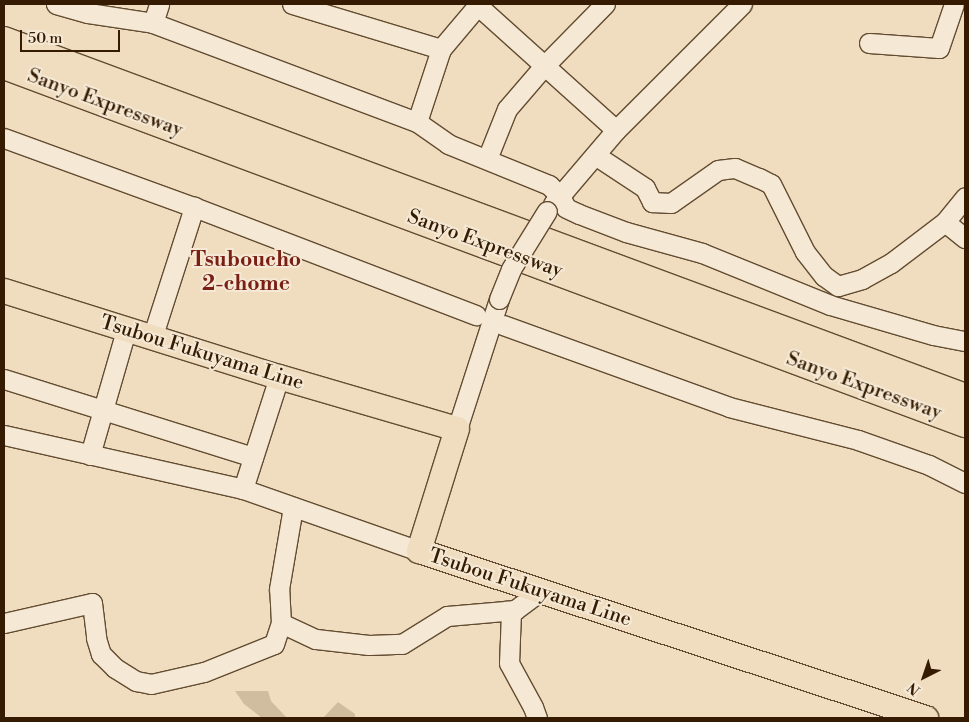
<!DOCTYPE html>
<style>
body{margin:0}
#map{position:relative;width:969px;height:722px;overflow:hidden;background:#f0ddbf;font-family:"Libre Bodoni",serif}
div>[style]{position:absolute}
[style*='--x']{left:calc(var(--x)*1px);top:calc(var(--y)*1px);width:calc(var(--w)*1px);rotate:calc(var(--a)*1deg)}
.green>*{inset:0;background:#d0bc9f}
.roads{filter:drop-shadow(1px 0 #634c31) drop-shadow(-1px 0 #634c31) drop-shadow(0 1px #634c31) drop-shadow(0 -1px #634c31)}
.minor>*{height:19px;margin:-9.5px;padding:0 9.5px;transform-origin:9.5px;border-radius:9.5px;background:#f5e9d5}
.major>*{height:24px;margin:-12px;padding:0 12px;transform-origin:12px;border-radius:12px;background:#f0ddbf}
.highway>*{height:28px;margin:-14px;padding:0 14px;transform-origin:14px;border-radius:14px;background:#f0ddbf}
.bridges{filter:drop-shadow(1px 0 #634c31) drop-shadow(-1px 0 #634c31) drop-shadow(0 1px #634c31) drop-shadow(0 -1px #634c31)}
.minor-bridge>*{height:19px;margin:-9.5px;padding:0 9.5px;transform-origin:9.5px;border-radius:9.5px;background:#f5e9d5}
span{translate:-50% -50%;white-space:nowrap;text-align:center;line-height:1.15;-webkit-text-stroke:4px #f5e9d5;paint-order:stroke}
.street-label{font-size:20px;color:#341b02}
.neighbourhood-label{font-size:21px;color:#7a1f14;font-weight:700}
.frame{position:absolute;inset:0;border:5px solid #341b02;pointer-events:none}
.north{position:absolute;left:899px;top:652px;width:50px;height:50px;-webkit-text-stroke:4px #f5e9d5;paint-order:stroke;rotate:221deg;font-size:14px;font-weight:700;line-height:20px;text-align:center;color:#341b02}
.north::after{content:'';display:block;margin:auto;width:18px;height:22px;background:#341b02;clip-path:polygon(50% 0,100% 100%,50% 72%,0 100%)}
.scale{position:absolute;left:20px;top:30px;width:100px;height:22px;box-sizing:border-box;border:2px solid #341b02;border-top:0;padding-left:6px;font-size:15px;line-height:18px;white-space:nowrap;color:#341b02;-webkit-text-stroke:4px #f5e9d5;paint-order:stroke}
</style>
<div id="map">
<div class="green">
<div style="clip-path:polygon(235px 691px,268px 691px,271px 701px,287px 718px,262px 718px,244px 704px)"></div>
<div style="clip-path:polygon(338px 702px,355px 714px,355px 718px,323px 718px)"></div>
</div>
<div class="roads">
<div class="minor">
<div style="--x:56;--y:4;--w:33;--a:16"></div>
<div style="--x:88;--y:13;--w:66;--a:8.7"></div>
<div style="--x:153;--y:23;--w:282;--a:20.6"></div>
<div style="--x:417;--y:122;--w:38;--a:35"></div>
<div style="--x:448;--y:144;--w:109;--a:22.1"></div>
<div style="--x:549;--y:185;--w:16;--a:45"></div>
<div style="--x:560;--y:196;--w:13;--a:63"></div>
<div style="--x:566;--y:208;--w:14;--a:25"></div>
<div style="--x:579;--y:214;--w:50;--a:21"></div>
<div style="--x:626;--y:232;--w:79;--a:15.4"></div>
<div style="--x:702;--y:253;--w:138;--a:22.1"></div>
<div style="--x:830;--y:305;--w:107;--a:16.2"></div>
<div style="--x:933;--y:335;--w:33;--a:11"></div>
<div style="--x:292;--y:4;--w:156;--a:16.8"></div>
<div style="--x:476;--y:4;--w:188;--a:42"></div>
<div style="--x:153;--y:23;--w:20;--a:-72"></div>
<div style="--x:869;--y:43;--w:70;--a:4.1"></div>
<div style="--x:939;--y:48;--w:46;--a:-71.2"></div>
<div style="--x:417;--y:122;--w:77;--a:-71.8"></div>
<div style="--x:441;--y:49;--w:59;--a:-49.8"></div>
<div style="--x:4;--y:138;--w:202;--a:20"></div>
<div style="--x:194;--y:207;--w:302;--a:21"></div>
<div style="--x:595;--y:155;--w:60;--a:33.4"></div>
<div style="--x:645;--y:188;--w:16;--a:63"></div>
<div style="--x:652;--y:202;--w:19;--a:3"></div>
<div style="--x:671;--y:203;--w:57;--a:-35.1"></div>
<div style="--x:718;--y:170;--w:17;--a:-7"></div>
<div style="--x:735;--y:168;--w:26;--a:23"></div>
<div style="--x:759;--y:178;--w:13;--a:27"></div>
<div style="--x:771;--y:184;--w:76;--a:63.4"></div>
<div style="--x:805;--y:252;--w:31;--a:52"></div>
<div style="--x:824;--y:276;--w:17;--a:36"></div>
<div style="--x:838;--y:286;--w:25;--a:-16"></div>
<div style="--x:862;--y:279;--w:33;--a:-29"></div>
<div style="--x:891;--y:263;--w:68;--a:-37.2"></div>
<div style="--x:945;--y:222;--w:32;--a:-51"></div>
<div style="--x:487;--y:159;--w:54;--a:-68.2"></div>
<div style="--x:507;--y:109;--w:57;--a:-49.3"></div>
<div style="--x:544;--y:66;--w:87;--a:-45.5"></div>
<div style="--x:553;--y:204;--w:97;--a:-49.6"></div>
<div style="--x:616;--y:130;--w:178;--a:-45"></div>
<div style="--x:945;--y:222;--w:26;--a:39"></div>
<div style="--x:503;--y:325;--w:240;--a:19.9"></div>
<div style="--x:729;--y:407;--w:133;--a:14.3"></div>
<div style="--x:858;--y:440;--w:75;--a:19.4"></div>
<div style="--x:929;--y:465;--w:40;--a:26.6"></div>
<div style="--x:152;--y:338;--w:138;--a:-72.2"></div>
<div style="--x:4;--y:379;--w:261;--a:17.4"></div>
<div style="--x:457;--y:429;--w:137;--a:-72.1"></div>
<div style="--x:4;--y:435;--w:245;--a:12.7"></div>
<div style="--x:243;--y:489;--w:187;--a:19.4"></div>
<div style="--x:90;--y:455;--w:130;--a:-73.9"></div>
<div style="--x:243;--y:489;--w:118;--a:-72.2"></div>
<div style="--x:515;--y:610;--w:4;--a:153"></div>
<div style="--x:511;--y:612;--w:51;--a:92.2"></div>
<div style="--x:509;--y:663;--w:50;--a:61.4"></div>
<div style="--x:533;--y:707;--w:12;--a:70"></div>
<div style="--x:4;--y:623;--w:90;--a:-12.8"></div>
<div style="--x:92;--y:603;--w:35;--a:83"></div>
<div style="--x:96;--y:638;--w:17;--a:73"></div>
<div style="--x:101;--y:654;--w:20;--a:45"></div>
<div style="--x:115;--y:668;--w:25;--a:32"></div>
<div style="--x:136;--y:681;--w:15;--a:11"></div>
<div style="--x:151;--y:684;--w:54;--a:-12.8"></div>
<div style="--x:204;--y:672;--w:75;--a:-21.8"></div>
<div style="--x:274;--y:644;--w:22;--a:-72"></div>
<div style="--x:281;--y:623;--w:38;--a:25"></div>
<div style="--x:316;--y:639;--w:53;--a:6.5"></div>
<div style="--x:369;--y:645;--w:33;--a:-2"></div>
<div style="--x:402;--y:644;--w:53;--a:-31.9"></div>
<div style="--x:447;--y:616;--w:68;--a:-5"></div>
<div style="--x:515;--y:610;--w:31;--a:-37"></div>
<div style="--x:281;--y:623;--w:34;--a:-93"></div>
<div style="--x:279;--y:589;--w:83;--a:-80.3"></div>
</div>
<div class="major">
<div style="--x:4;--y:291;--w:288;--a:17.4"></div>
<div style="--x:279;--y:377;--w:185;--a:16.3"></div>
<div style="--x:457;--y:429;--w:128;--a:107.3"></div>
<div style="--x:419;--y:551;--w:534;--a:18.23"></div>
</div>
<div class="highway">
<div style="--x:4;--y:41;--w:1025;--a:20.38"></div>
<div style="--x:4;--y:65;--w:1026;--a:20.43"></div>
</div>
</div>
<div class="bridges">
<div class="minor-bridge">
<div style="--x:499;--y:299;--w:32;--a:-68"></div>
<div style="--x:511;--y:269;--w:68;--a:-58.2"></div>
</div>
</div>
<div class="street-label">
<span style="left:105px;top:103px;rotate:20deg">Sanyo Expressway</span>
<span style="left:485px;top:244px;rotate:20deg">Sanyo Expressway</span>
<span style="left:202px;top:353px;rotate:17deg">Tsubou Fukuyama Line</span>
<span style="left:864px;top:386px;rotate:20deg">Sanyo Expressway</span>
<span style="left:530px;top:588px;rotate:18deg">Tsubou Fukuyama Line</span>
</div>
<div class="neighbourhood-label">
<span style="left:246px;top:272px">Tsuboucho<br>2-chome</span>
</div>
<div class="frame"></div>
<div class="north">N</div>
<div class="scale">50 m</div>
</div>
